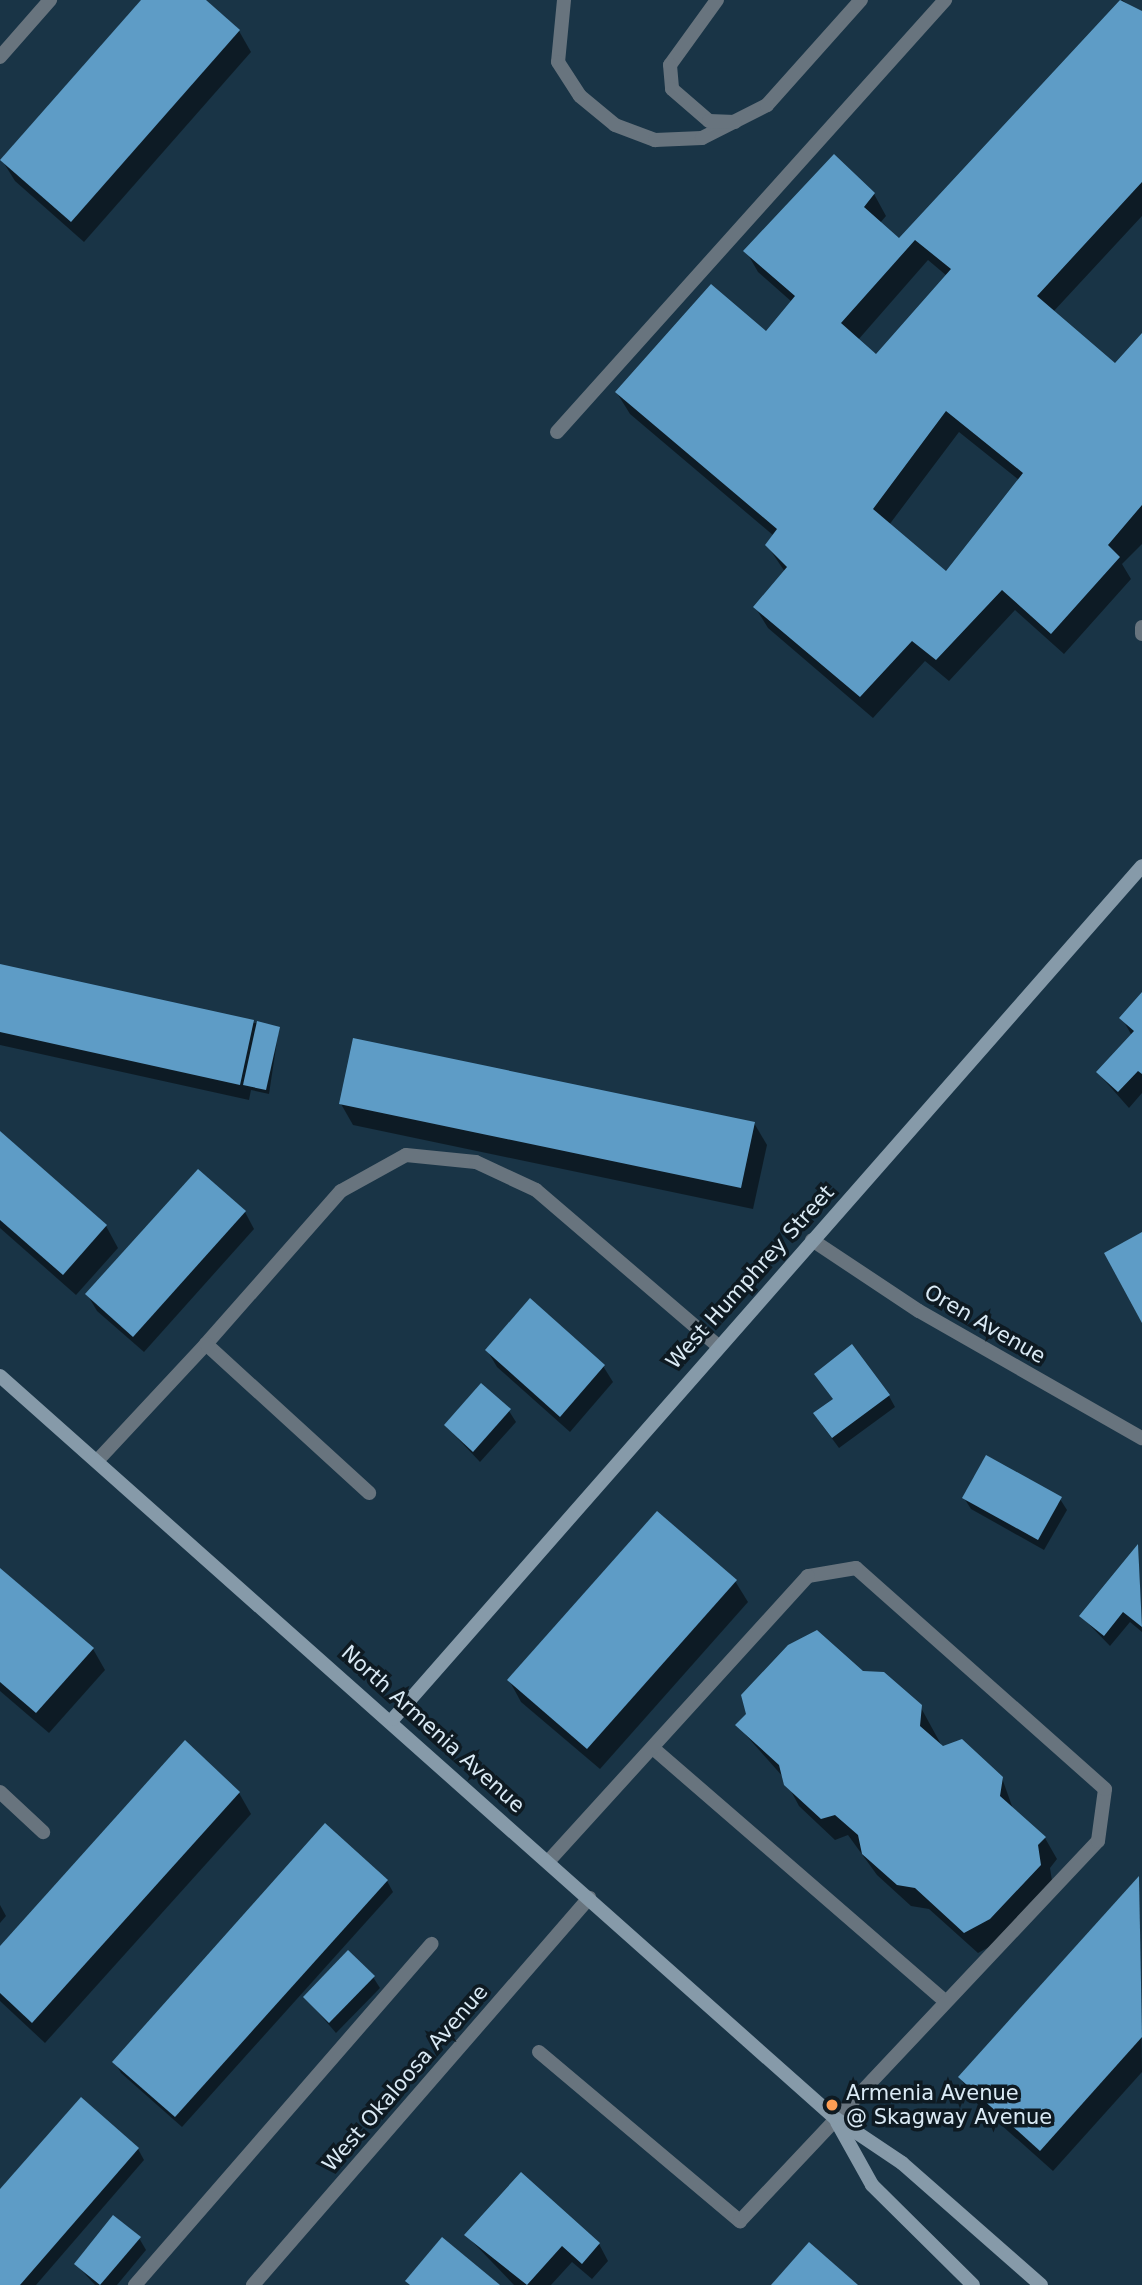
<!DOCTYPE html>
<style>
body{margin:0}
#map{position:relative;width:1142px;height:2285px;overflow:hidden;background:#193446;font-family:"DejaVu Sans",sans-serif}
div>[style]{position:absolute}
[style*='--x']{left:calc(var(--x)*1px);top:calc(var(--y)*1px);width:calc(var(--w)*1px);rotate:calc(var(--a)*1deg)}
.shadow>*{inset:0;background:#0007}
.building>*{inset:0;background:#5e9cc6}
.lane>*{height:14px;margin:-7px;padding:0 7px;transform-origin:7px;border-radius:7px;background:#68747e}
.street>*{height:14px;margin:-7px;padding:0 7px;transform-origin:7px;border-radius:7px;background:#68747e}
.secondary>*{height:14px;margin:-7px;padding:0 7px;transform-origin:7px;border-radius:7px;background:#869aa9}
.dots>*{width:19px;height:19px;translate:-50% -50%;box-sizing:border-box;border:4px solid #0e1a22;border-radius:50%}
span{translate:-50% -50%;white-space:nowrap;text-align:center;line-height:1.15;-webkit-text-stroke:7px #0e1a22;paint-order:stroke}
.street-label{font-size:21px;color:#daeaf5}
.poi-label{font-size:21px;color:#daeaf5}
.left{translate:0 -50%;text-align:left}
</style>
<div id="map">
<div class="shadow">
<div style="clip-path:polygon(143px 0,204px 0,239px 31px,251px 52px,84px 242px,15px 181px,2px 160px)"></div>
<div style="clip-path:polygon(evenodd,1122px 0,1142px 14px,1142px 216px,1053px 312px,1115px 366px,1142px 336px,1142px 544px,1122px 564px,1131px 579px,1064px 654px,1015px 610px,949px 681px,925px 661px,873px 718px,768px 628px,755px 607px,785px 572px,767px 545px,774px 536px,630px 414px,617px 393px,766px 333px,792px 302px,758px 272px,746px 251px,874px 194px,886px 216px,880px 223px,900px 241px,1122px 0,928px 260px,947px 276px,876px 357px,858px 340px,928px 260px,1122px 0,959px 432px,1019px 480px,946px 574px,889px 525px,959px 432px)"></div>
<div style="clip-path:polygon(0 970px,279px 1028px,269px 1094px,251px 1090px,249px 1100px,0 1045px)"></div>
<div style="clip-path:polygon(1142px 995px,1142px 1093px,1129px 1108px,1098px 1073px,1132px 1036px,1122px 1018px)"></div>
<div style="clip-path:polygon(341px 1104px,754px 1123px,767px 1145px,753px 1209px,353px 1125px)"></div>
<div style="clip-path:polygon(0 1133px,106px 1226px,118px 1248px,76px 1295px,0 1228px)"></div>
<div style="clip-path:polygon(245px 1212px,254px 1229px,144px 1352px,97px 1311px,87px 1294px)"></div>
<div style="clip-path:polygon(487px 1350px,603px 1366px,613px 1382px,570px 1432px,497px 1367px)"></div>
<div style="clip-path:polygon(816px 1374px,889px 1396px,895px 1407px,839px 1448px,822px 1425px,834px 1400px)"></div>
<div style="clip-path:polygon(509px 1411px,516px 1422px,480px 1462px,446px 1426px)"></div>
<div style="clip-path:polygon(964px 1498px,1060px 1499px,1067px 1510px,1044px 1550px,971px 1509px)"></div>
<div style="clip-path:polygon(1138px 1546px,1142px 1632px,1130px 1622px,1110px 1646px,1081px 1616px)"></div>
<div style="clip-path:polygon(0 1570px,93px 1649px,105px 1670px,49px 1733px,0 1691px)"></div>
<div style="clip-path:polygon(735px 1581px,748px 1602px,600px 1769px,521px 1702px,509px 1680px)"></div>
<div style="clip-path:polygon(862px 1673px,920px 1706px,943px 1748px,1002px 1778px,1013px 1809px,1045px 1838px,1057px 1859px,1050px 1868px,1053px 1887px,1002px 1940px,978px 1953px,929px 1909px,911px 1906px,877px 1875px,848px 1835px,835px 1840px,799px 1806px,784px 1778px,737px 1725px)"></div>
<div style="clip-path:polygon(239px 1793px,251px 1814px,45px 2043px,0 2001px,0 1948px)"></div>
<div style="clip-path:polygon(1139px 1879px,1142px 2072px,1053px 2171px,972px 2099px,960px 2077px)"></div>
<div style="clip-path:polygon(387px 1881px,393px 1892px,182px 2127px,121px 2073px,115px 2062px)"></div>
<div style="clip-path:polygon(0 1905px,6px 1916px,0 1923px)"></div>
<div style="clip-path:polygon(373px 1977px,380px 1988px,336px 2033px,305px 1997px)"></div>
<div style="clip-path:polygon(138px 2149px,144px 2160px,36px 2285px,0 2285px,0 2192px)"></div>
<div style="clip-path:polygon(466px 2235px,599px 2244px,608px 2261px,592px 2279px,572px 2262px,551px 2285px,514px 2285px)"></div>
<div style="clip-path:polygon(139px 2238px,146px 2250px,117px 2285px,95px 2285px,76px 2264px)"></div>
</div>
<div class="building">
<div style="clip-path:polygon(141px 0,206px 0,240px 30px,71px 222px,0 160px)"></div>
<div style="clip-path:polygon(evenodd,1120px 0,1142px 11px,1142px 182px,1037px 296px,1115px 363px,1142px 333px,1142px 505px,1108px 545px,1120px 557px,1051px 634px,1002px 590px,936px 660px,912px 641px,860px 697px,753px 607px,787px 567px,765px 545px,777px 529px,615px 392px,711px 284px,766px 331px,795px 296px,743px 251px,834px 154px,875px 193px,864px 207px,899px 238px,1120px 0,915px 240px,951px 269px,876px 354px,841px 323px,915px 240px,1120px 0,946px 411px,1023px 473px,946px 571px,873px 509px,946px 411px)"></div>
<div style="clip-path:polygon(0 964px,254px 1020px,240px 1085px,0 1032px)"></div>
<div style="clip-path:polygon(1142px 992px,1142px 1074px,1138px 1071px,1118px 1092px,1096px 1072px,1134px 1031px,1119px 1018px)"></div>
<div style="clip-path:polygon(257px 1021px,280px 1027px,266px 1090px,243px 1085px)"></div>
<div style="clip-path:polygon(353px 1038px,755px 1122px,741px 1188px,339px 1104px)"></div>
<div style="clip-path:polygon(0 1131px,107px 1225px,63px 1275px,0 1220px)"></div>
<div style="clip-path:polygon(198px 1169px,246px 1211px,133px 1337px,85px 1294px)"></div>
<div style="clip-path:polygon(1142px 1232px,1142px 1323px,1104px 1253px)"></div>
<div style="clip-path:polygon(530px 1298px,605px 1365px,560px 1417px,485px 1350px)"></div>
<div style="clip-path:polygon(852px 1344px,890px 1395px,832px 1438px,813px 1413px,833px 1399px,814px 1374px)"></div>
<div style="clip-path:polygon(481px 1383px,511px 1409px,473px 1452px,444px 1425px)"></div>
<div style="clip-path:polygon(986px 1455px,1062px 1497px,1038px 1540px,962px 1498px)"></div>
<div style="clip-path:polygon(657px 1511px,737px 1580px,587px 1749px,507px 1680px)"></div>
<div style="clip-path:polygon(1138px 1544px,1142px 1627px,1123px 1612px,1104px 1636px,1079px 1616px)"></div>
<div style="clip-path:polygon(0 1568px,94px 1648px,36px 1713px,0 1682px)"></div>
<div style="clip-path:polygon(817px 1630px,863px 1671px,884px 1672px,922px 1705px,920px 1726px,943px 1746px,962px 1739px,1003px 1777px,1000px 1796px,1046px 1837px,1038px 1845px,1041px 1865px,990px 1919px,964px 1933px,915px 1888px,897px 1885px,862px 1854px,858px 1835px,835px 1815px,821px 1819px,784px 1785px,779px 1765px,735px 1725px,746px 1714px,741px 1695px,788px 1645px)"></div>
<div style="clip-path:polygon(185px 1740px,240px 1792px,32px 2023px,0 1993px,0 1946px)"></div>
<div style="clip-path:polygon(325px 1823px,388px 1880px,175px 2117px,112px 2062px)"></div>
<div style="clip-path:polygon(1139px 1876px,1142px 2037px,1040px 2151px,958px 2077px)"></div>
<div style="clip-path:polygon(348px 1950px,375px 1976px,329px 2023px,303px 1997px)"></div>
<div style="clip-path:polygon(81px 2097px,139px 2148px,20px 2285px,0 2285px,0 2189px)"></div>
<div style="clip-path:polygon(521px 2172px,600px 2243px,582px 2264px,562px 2246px,527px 2285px,464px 2235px)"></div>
<div style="clip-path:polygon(113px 2215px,141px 2237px,100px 2285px,74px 2264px)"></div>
<div style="clip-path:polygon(442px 2237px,500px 2285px,410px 2285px,405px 2281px)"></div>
<div style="clip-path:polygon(809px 2242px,858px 2285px,771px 2285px)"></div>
</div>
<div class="lane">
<div style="--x:564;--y:0;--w:62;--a:95.5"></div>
<div style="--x:558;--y:62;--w:40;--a:57.1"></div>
<div style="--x:580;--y:96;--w:45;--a:39.6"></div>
<div style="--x:615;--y:125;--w:43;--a:20.6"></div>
<div style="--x:655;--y:140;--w:47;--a:-2.4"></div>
<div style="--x:702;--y:138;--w:73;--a:-26.9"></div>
<div style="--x:767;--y:105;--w:141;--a:-48.2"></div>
<div style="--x:717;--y:0;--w:80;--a:125.9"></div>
<div style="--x:670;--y:65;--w:24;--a:85"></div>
<div style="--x:672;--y:89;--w:49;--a:40.9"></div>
<div style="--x:709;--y:121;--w:26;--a:2"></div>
<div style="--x:0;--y:57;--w:76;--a:-48.7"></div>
<div style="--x:557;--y:432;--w:581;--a:-48.07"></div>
<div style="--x:1142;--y:627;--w:7;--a:90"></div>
<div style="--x:206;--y:1344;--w:204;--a:-48.6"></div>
<div style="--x:341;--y:1191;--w:74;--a:-29"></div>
<div style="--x:406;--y:1155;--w:70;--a:5.7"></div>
<div style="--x:476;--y:1162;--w:66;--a:25"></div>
<div style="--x:536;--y:1190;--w:238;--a:40.6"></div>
<div style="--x:97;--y:1461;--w:160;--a:-47"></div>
<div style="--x:206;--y:1344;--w:221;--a:42.4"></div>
<div style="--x:654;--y:1749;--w:384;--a:40.9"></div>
<div style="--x:539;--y:2052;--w:263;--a:40.1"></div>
<div style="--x:740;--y:2221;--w:522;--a:-46.71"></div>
<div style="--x:1098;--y:1841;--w:52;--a:-82.3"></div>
<div style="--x:1105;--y:1789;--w:333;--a:-138.4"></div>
<div style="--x:856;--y:1568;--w:49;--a:170.5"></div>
<div style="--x:808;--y:1576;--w:385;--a:132.3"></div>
<div style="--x:135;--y:2285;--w:452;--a:-49"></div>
</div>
<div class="street">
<div style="--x:812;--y:1240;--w:128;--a:33.6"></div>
<div style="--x:919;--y:1311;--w:257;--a:29.7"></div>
<div style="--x:0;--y:1792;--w:59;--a:42.9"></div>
<div style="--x:253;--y:2285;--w:513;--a:-49.03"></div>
</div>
<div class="secondary">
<div style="--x:0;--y:1376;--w:1117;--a:41.63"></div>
<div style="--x:835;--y:2118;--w:81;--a:33.9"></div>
<div style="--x:902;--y:2163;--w:185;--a:41.3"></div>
<div style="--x:393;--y:1719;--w:1135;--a:-48.71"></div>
<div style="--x:837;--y:2122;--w:72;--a:60.9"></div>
<div style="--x:872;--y:2185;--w:142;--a:44.7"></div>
</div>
<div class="dots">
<div style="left:832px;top:2105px;background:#fc9d54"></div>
</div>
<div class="street-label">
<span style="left:750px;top:1277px;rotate:-48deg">West Humphrey Street</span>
<span style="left:985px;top:1324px;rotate:30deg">Oren Avenue</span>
<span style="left:433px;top:1729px;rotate:42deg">North Armenia Avenue</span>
<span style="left:405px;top:2078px;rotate:-49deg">West Okaloosa Avenue</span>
</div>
<div class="poi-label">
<span class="left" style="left:846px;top:2105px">Armenia Avenue<br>@ Skagway Avenue</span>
</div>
</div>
